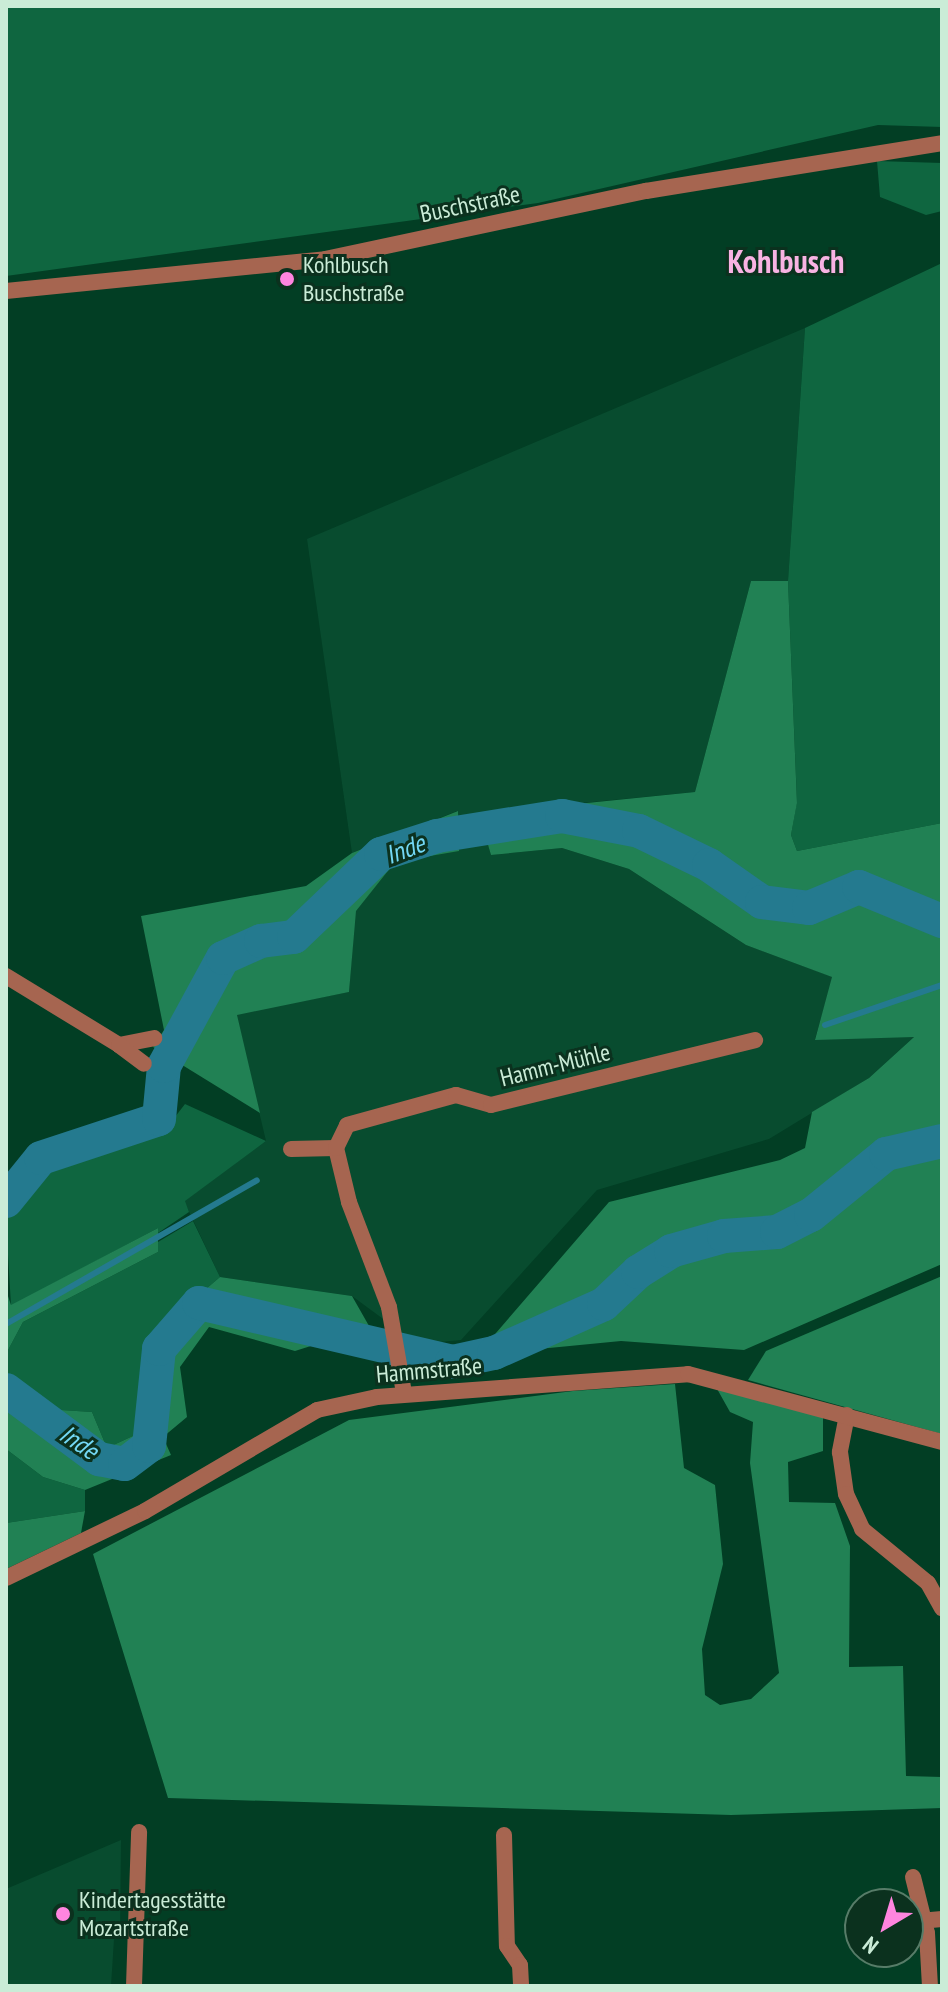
<!DOCTYPE html>
<meta charset="utf-8">
<style>
body{margin:0}
#map{position:relative;width:948px;height:1992px;overflow:hidden;background:#023e24;font-family:"PT Sans Narrow",sans-serif}
div>[style]{position:absolute}
[style*='--x']{left:calc(var(--x)*1px);top:calc(var(--y)*1px);width:calc(var(--w)*1px);rotate:calc(var(--a)*1deg)}
.built>*{inset:0;background:#084c2f}
.green>*{inset:0;background:#0f6640}
.forest>*{inset:0;background:#218154}
.stream>*{height:6px;margin:-3px;padding:0 3px;transform-origin:3px;border-radius:3px;background:#247a8f}
.river>*{height:34px;margin:-17px;padding:0 17px;transform-origin:17px;border-radius:17px;background:#247a8f}
.minor>*{height:16px;margin:-8px;padding:0 8px;transform-origin:8px;border-radius:8px;background:#a66550}
.dots>*{width:22px;height:22px;translate:-50% -50%;box-sizing:border-box;border:4px solid #0b311e;border-radius:50%}
span{translate:-50% -50%;white-space:nowrap;text-align:center;line-height:1.15;-webkit-text-stroke:6px #0b311e;paint-order:stroke}
.street-label{font-size:24px;color:#caecd7}
.poi-label{font-size:24px;color:#caecd7}
.left{translate:0 -50%;text-align:left}
.water-label{font-size:26px;color:#73d8f5;font-style:italic}
.district-label{font-size:32px;color:#f8b3e3;font-weight:700}
.frame{position:absolute;inset:0;border:8px solid #caecd7;pointer-events:none}
.north{position:absolute;left:844px;top:1888px;width:80px;height:80px;box-sizing:border-box;background:#0b311e;border:2px solid #577c68;border-radius:50%;rotate:218deg;font-size:22px;font-weight:700;line-height:32px;text-align:center;color:#caecd7}
.north::after{content:'';display:block;margin:auto;width:28px;height:36px;background:#ff85df;clip-path:polygon(50% 0,100% 100%,50% 72%,0 100%)}
</style>
<div id="map">
<div class="built">
<div style="clip-path:polygon(805px 328px,788px 581px,751px 581px,695px 792px,480px 813px,491px 855px,562px 848px,629px 869px,746px 945px,833px 977px,815px 1039px,915px 1036px,869px 1078px,769px 1139px,597px 1190px,461px 1340px,417px 1344px,352px 1296px,220px 1277px,184px 1201px,266px 1141px,236px 1014px,349px 992px,355px 911px,395px 862px,459px 850px,457px 811px,352px 853px,307px 539px)"></div>
<div style="clip-path:polygon(121px 1840px,120px 1939px,114px 1939px,111px 1986px,6px 1986px,6px 1889px)"></div>
</div>
<div class="green">
<div style="clip-path:polygon(6px 6px,942px 6px,942px 127px,878px 125px,538px 203px,6px 276px)"></div>
<div style="clip-path:polygon(877px 161px,942px 163px,942px 211px,926px 215px,880px 197px)"></div>
<div style="clip-path:polygon(942px 263px,942px 823px,797px 851px,791px 835px,797px 802px,788px 581px,805px 328px)"></div>
<div style="clip-path:polygon(185px 1104px,266px 1141px,185px 1201px,189px 1212px,158px 1233px,158px 1228px,11px 1306px,6px 1220px,13px 1201px,44px 1162px,168px 1126px)"></div>
<div style="clip-path:polygon(193px 1221px,220px 1277px,172px 1318px,147px 1370px,135px 1435px,107px 1448px,92px 1412px,61px 1410px,6px 1378px,6px 1354px,23px 1322px,158px 1252px,158px 1242px)"></div>
<div style="clip-path:polygon(6px 1449px,43px 1477px,85px 1490px,85px 1511px,6px 1523px)"></div>
</div>
<div class="forest">
<div style="clip-path:polygon(751px 581px,788px 581px,797px 803px,791px 835px,797px 851px,942px 823px,942px 1264px,744px 1350px,621px 1341px,477px 1355px,609px 1202px,780px 1160px,805px 1148px,812px 1112px,869px 1078px,914px 1037px,815px 1040px,832px 977px,746px 945px,629px 869px,562px 848px,491px 855px,479px 814px,695px 792px)"></div>
<div style="clip-path:polygon(458px 811px,459px 851px,395px 862px,356px 911px,349px 992px,237px 1015px,260px 1113px,153px 1047px,164px 1030px,141px 916px,306px 886px,352px 853px)"></div>
<div style="clip-path:polygon(158px 1228px,158px 1252px,23px 1322px,6px 1354px,6px 1290px,11px 1305px)"></div>
<div style="clip-path:polygon(942px 1276px,942px 1434px,748px 1380px,766px 1351px)"></div>
<div style="clip-path:polygon(220px 1277px,352px 1296px,385px 1354px,314px 1345px,295px 1351px,209px 1327px,180px 1367px,187px 1417px,163px 1437px,171px 1455px,85px 1490px,43px 1477px,6px 1449px,6px 1378px,61px 1410px,92px 1412px,107px 1448px,135px 1435px,147px 1370px,172px 1318px)"></div>
<div style="clip-path:polygon(675px 1384px,684px 1468px,715px 1485px,723px 1564px,702px 1649px,705px 1695px,720px 1705px,751px 1699px,779px 1673px,750px 1463px,753px 1422px,730px 1412px,716px 1387px,823px 1417px,823px 1451px,788px 1462px,789px 1502px,835px 1503px,850px 1546px,849px 1667px,903px 1666px,906px 1776px,942px 1777px,942px 1808px,731px 1815px,168px 1798px,93px 1554px,349px 1420px,573px 1391px)"></div>
<div style="clip-path:polygon(85px 1511px,81px 1533px,6px 1569px,6px 1523px)"></div>
</div>
<div class="stream">
<div style="--x:825;--y:1025;--w:124;--a:-18.9"></div>
<div style="--x:6;--y:1324;--w:289;--a:-29.8"></div>
</div>
<div class="river">
<div style="--x:6;--y:1201;--w:55;--a:-50.9"></div>
<div style="--x:41;--y:1158;--w:124;--a:-18.3"></div>
<div style="--x:159;--y:1119;--w:53;--a:-84.6"></div>
<div style="--x:164;--y:1066;--w:123;--a:-61.4"></div>
<div style="--x:223;--y:958;--w:42;--a:-24.1"></div>
<div style="--x:261;--y:941;--w:33;--a:-7"></div>
<div style="--x:294;--y:937;--w:120;--a:-43.7"></div>
<div style="--x:381;--y:854;--w:59;--a:-17.8"></div>
<div style="--x:437;--y:836;--w:127;--a:-9.1"></div>
<div style="--x:562;--y:816;--w:78;--a:11"></div>
<div style="--x:639;--y:831;--w:78;--a:25.9"></div>
<div style="--x:709;--y:865;--w:65;--a:34.9"></div>
<div style="--x:762;--y:902;--w:47;--a:7.3"></div>
<div style="--x:809;--y:908;--w:54;--a:-22.8"></div>
<div style="--x:859;--y:887;--w:90;--a:22.3"></div>
<div style="--x:6;--y:1390;--w:116;--a:36.6"></div>
<div style="--x:99;--y:1459;--w:26;--a:11"></div>
<div style="--x:125;--y:1464;--w:30;--a:-37"></div>
<div style="--x:149;--y:1446;--w:98;--a:-84.1"></div>
<div style="--x:159;--y:1349;--w:61;--a:-49"></div>
<div style="--x:199;--y:1303;--w:260;--a:13.1"></div>
<div style="--x:452;--y:1362;--w:43;--a:-12.1"></div>
<div style="--x:494;--y:1353;--w:120;--a:-24"></div>
<div style="--x:604;--y:1304;--w:47;--a:-43.3"></div>
<div style="--x:638;--y:1272;--w:39;--a:-32"></div>
<div style="--x:671;--y:1251;--w:55;--a:-15.8"></div>
<div style="--x:724;--y:1236;--w:53;--a:-4.3"></div>
<div style="--x:777;--y:1232;--w:38;--a:-27"></div>
<div style="--x:811;--y:1215;--w:97;--a:-39.1"></div>
<div style="--x:886;--y:1154;--w:57;--a:-13.1"></div>
</div>
<div class="minor">
<div style="--x:6;--y:291;--w:321;--a:-5.7"></div>
<div style="--x:325;--y:259;--w:328;--a:-12"></div>
<div style="--x:646;--y:191;--w:300;--a:-9.2"></div>
<div style="--x:6;--y:976;--w:132;--a:31.4"></div>
<div style="--x:119;--y:1045;--w:36;--a:-11"></div>
<div style="--x:119;--y:1045;--w:31;--a:37"></div>
<div style="--x:291;--y:1149;--w:45;--a:-1.3"></div>
<div style="--x:404;--y:1393;--w:87;--a:-99.9"></div>
<div style="--x:389;--y:1307;--w:112;--a:-110.9"></div>
<div style="--x:349;--y:1202;--w:56;--a:-103.5"></div>
<div style="--x:336;--y:1148;--w:25;--a:-64"></div>
<div style="--x:347;--y:1125;--w:113;--a:-15.4"></div>
<div style="--x:456;--y:1095;--w:36;--a:16"></div>
<div style="--x:491;--y:1105;--w:272;--a:-13.8"></div>
<div style="--x:847;--y:1415;--w:38;--a:101"></div>
<div style="--x:840;--y:1452;--w:42;--a:81.9"></div>
<div style="--x:846;--y:1494;--w:38;--a:65"></div>
<div style="--x:862;--y:1529;--w:85;--a:39.3"></div>
<div style="--x:928;--y:1583;--w:29;--a:61"></div>
<div style="--x:6;--y:1578;--w:154;--a:-25.7"></div>
<div style="--x:145;--y:1511;--w:199;--a:-30.4"></div>
<div style="--x:317;--y:1410;--w:61;--a:-12.2"></div>
<div style="--x:377;--y:1397;--w:312;--a:-4.2"></div>
<div style="--x:688;--y:1374;--w:263;--a:15"></div>
<div style="--x:504;--y:1835;--w:111;--a:88.5"></div>
<div style="--x:507;--y:1946;--w:23;--a:56"></div>
<div style="--x:520;--y:1965;--w:21;--a:87"></div>
<div style="--x:913;--y:1877;--w:58;--a:76"></div>
<div style="--x:927;--y:1933;--w:53;--a:86.8"></div>
<div style="--x:920;--y:1921;--w:22;--a:-5"></div>
<div style="--x:134;--y:1986;--w:154;--a:-88.1"></div>
</div>
<div class="dots">
<div style="left:287px;top:279px;background:#ff85df"></div>
<div style="left:63px;top:1914px;background:#ff85df"></div>
</div>
<div class="street-label">
<span style="left:470px;top:204px;rotate:-12deg">Buschstraße</span>
<span style="left:555px;top:1065px;rotate:-14deg">Hamm-Mühle</span>
<span style="left:429px;top:1370px;rotate:-5deg">Hammstraße</span>
</div>
<div class="poi-label">
<span class="left" style="left:303px;top:279px">Kohlbusch<br>Buschstraße</span>
<span class="left" style="left:79px;top:1914px">Kindertagesstätte<br>Mozartstraße</span>
</div>
<div class="water-label">
<span style="left:405px;top:849px;rotate:-21deg">Inde</span>
<span style="left:79px;top:1442px;rotate:34deg">Inde</span>
</div>
<div class="district-label">
<span style="left:786px;top:261px">Kohlbusch</span>
</div>
<div class="frame"></div>
<div class="north">N</div>
</div>
